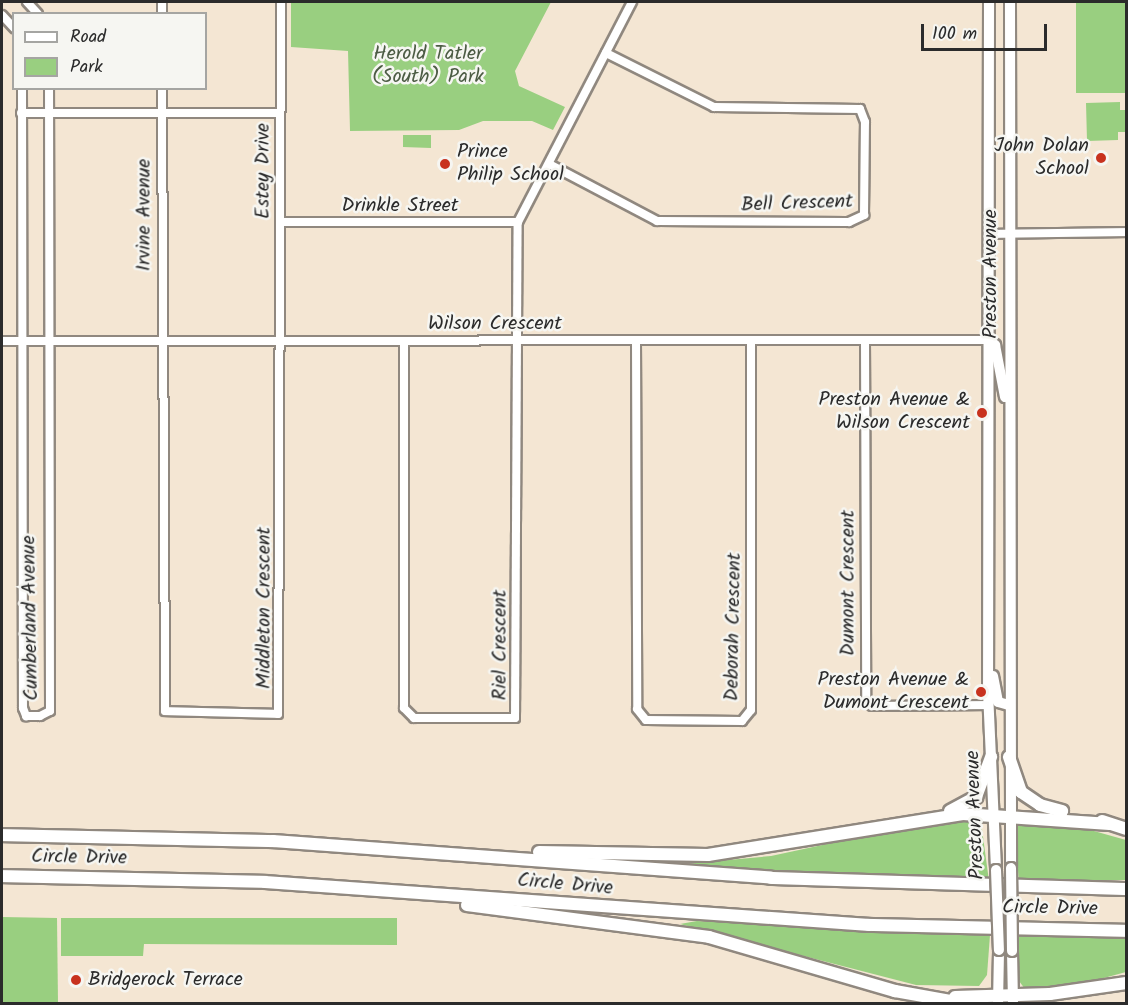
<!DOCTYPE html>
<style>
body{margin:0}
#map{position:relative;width:1128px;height:1005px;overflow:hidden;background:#f4e6d3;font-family:Kalam,sans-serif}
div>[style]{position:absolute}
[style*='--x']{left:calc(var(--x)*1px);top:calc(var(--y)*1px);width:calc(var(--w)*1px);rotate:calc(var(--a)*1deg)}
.green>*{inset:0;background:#99cf80}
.roads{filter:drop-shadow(2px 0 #90887f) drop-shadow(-2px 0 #90887f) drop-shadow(0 2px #90887f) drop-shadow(0 -2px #90887f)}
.minor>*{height:8px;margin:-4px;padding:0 4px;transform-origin:4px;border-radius:4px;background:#fff}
.major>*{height:10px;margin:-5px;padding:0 5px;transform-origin:5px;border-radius:5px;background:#fff}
.highway>*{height:12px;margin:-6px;padding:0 6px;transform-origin:6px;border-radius:6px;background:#fff}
.bridges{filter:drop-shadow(2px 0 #90887f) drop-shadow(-2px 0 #90887f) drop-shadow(0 2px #90887f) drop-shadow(0 -2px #90887f)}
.major-bridge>*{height:10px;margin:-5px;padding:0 5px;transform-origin:5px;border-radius:5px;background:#fff}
.dots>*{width:16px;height:16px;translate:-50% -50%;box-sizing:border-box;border:3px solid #f6f6f2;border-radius:50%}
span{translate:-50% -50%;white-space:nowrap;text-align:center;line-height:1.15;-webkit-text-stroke:5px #f6f6f2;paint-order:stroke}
.park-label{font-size:20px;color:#4c5c44}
.poi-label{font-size:20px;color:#2b2b2b}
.right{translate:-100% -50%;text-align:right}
.left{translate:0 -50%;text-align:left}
.street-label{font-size:20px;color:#2b2b2b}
.frame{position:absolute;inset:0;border:3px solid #2b2b2b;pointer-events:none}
.legend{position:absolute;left:12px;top:12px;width:195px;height:78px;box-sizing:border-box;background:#f6f6f2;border:2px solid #a5a5a2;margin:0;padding:8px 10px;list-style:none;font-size:18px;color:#2b2b2b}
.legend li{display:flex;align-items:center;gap:12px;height:30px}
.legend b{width:30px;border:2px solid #a5a5a2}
.scale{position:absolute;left:921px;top:24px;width:126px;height:27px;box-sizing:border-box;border:3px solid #2b2b2b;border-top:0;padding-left:8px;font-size:18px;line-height:21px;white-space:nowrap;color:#2b2b2b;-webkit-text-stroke:4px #f6f6f2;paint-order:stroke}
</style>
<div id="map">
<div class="green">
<div style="clip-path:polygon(291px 2px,551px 2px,515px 71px,519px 86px,565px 107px,553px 130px,532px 121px,483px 121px,459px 130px,350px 131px,348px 51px,291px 47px)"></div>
<div style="clip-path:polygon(1076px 2px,1126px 2px,1126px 93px,1076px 93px)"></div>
<div style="clip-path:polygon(1120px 102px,1120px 110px,1126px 110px,1126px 132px,1118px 132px,1118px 140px,1087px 141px,1086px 103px)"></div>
<div style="clip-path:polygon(403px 135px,431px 135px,431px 148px,403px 147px)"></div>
<div style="clip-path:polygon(939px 820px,981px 822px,989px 881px,663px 866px,771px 856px)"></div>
<div style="clip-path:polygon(1019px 824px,1076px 826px,1126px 840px,1126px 880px,1019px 881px,1014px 831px)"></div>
<div style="clip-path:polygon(2px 917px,57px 918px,58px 1003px,2px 1003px)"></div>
<div style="clip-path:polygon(61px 918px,397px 918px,397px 945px,144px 944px,143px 956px,61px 956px)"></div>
<div style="clip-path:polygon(697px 921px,990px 935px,987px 975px,979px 986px,916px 985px,680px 924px)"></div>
<div style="clip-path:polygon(1019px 935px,1126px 937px,1126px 972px,1078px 985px,1025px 989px,1016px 977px)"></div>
</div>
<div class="roads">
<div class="minor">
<div style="--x:27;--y:2;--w:16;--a:47"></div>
<div style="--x:162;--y:14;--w:12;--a:-90"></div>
<div style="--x:2;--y:15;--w:18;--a:47"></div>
<div style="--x:22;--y:88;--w:620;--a:89.91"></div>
<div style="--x:23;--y:708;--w:9;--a:69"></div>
<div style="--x:26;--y:716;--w:14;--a:0"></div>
<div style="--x:40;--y:716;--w:11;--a:-27"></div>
<div style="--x:50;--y:711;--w:623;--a:-90.09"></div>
<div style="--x:162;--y:88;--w:623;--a:89.72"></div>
<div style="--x:165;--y:711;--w:113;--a:1.5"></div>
<div style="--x:278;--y:714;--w:712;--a:-89.76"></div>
<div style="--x:21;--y:113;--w:259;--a:0"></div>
<div style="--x:549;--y:164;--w:122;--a:27.8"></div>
<div style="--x:657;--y:221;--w:192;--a:0.3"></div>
<div style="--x:849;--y:222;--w:17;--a:-25"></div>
<div style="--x:864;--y:215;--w:93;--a:-89.4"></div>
<div style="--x:865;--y:122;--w:14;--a:-111"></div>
<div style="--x:860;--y:109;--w:146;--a:-179.2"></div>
<div style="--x:714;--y:107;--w:121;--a:-153.4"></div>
<div style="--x:281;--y:222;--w:237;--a:0"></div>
<div style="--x:989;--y:234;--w:137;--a:-0.8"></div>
<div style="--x:2;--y:341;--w:986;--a:-0.06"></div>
<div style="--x:404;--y:341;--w:367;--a:90"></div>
<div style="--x:404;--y:708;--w:14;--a:45"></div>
<div style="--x:414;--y:718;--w:101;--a:0"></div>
<div style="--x:515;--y:718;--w:496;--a:-89.7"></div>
<div style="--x:518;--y:222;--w:248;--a:-62.6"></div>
<div style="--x:636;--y:341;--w:368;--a:89.8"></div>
<div style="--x:637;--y:709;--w:14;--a:51"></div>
<div style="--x:646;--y:720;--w:96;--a:0.6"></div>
<div style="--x:742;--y:721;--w:14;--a:-51"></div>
<div style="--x:751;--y:710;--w:369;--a:-90"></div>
<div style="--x:865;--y:341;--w:359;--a:89.8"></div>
<div style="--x:866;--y:700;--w:8;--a:45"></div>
<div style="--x:872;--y:706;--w:117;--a:-0.5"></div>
</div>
<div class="major">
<div style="--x:989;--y:2;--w:690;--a:90.08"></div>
<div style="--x:988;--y:692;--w:178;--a:87.4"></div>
<div style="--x:1010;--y:2;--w:866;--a:89.93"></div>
<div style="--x:988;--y:340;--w:9;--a:36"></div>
<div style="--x:995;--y:345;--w:53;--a:79.1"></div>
<div style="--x:993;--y:676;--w:26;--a:79"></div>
<div style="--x:998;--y:702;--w:11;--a:15"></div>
<div style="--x:1012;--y:951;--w:53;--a:88.9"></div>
<div style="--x:998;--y:1004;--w:54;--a:-88.9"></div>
</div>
<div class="highway">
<div style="--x:1009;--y:757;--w:37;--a:71"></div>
<div style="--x:1021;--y:792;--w:23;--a:34"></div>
<div style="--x:1040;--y:805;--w:23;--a:15"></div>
<div style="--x:950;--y:811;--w:30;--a:-28"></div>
<div style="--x:976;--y:797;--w:43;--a:-69.4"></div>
<div style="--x:1102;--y:821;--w:25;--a:18"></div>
<div style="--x:2;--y:835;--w:271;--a:1.3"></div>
<div style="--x:273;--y:841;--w:499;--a:4.2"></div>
<div style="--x:771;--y:878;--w:355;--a:1.8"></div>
<div style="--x:539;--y:852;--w:169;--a:1"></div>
<div style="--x:708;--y:855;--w:258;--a:-9.1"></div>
<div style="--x:963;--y:814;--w:147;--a:3.9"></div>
<div style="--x:2;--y:876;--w:263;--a:1.3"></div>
<div style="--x:265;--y:882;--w:606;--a:4.07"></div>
<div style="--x:869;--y:925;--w:257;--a:1.3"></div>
<div style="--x:467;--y:905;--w:244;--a:7.5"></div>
<div style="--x:709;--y:937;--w:194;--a:16.2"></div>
<div style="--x:895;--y:991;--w:73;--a:10.2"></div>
<div style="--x:955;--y:997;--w:95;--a:-1.8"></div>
<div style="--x:1050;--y:994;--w:77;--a:-8.2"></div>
</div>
</div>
<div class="bridges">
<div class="major-bridge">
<div style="--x:1011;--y:868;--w:83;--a:89.3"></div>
<div style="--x:996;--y:870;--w:80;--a:87.9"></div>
</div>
</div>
<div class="dots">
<div style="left:1101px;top:158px;background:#c8321e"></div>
<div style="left:445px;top:164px;background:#c8321e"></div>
<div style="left:982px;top:413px;background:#c8321e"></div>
<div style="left:981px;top:692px;background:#c8321e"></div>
<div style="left:76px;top:980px;background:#c8321e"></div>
</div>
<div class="park-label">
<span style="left:428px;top:66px">Herold Tatler<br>(South) Park</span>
</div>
<div class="poi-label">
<span class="right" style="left:1089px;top:158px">John Dolan<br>School</span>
<span class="left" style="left:457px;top:164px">Prince<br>Philip School</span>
<span class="right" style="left:970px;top:412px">Preston Avenue &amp;<br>Wilson Crescent</span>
<span class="right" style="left:969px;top:692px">Preston Avenue &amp;<br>Dumont Crescent</span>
<span class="left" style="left:88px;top:980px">Bridgerock Terrace</span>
</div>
<div class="street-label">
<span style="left:264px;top:171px;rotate:-90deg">Estey Drive</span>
<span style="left:797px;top:204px;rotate:-2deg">Bell Crescent</span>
<span style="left:400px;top:206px">Drinkle Street</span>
<span style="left:145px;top:215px;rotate:-90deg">Irvine Avenue</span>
<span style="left:991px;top:274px;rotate:-90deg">Preston Avenue</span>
<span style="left:495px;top:324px">Wilson Crescent</span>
<span style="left:849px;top:583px;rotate:-90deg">Dumont Crescent</span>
<span style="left:265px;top:608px;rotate:-90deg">Middleton Crescent</span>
<span style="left:31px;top:618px;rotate:-91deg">Cumberland Avenue</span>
<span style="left:734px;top:627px;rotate:-89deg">Deborah Crescent</span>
<span style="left:501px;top:645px;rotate:-90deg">Riel Crescent</span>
<span style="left:976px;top:815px;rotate:-92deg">Preston Avenue</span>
<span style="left:79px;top:858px;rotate:1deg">Circle Drive</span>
<span style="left:565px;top:885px;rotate:5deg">Circle Drive</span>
<span style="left:1050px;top:909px;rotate:1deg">Circle Drive</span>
</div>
<div class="frame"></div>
<ul class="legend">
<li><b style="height:8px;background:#fff"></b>Road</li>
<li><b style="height:16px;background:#99cf80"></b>Park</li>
</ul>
<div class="scale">100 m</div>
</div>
